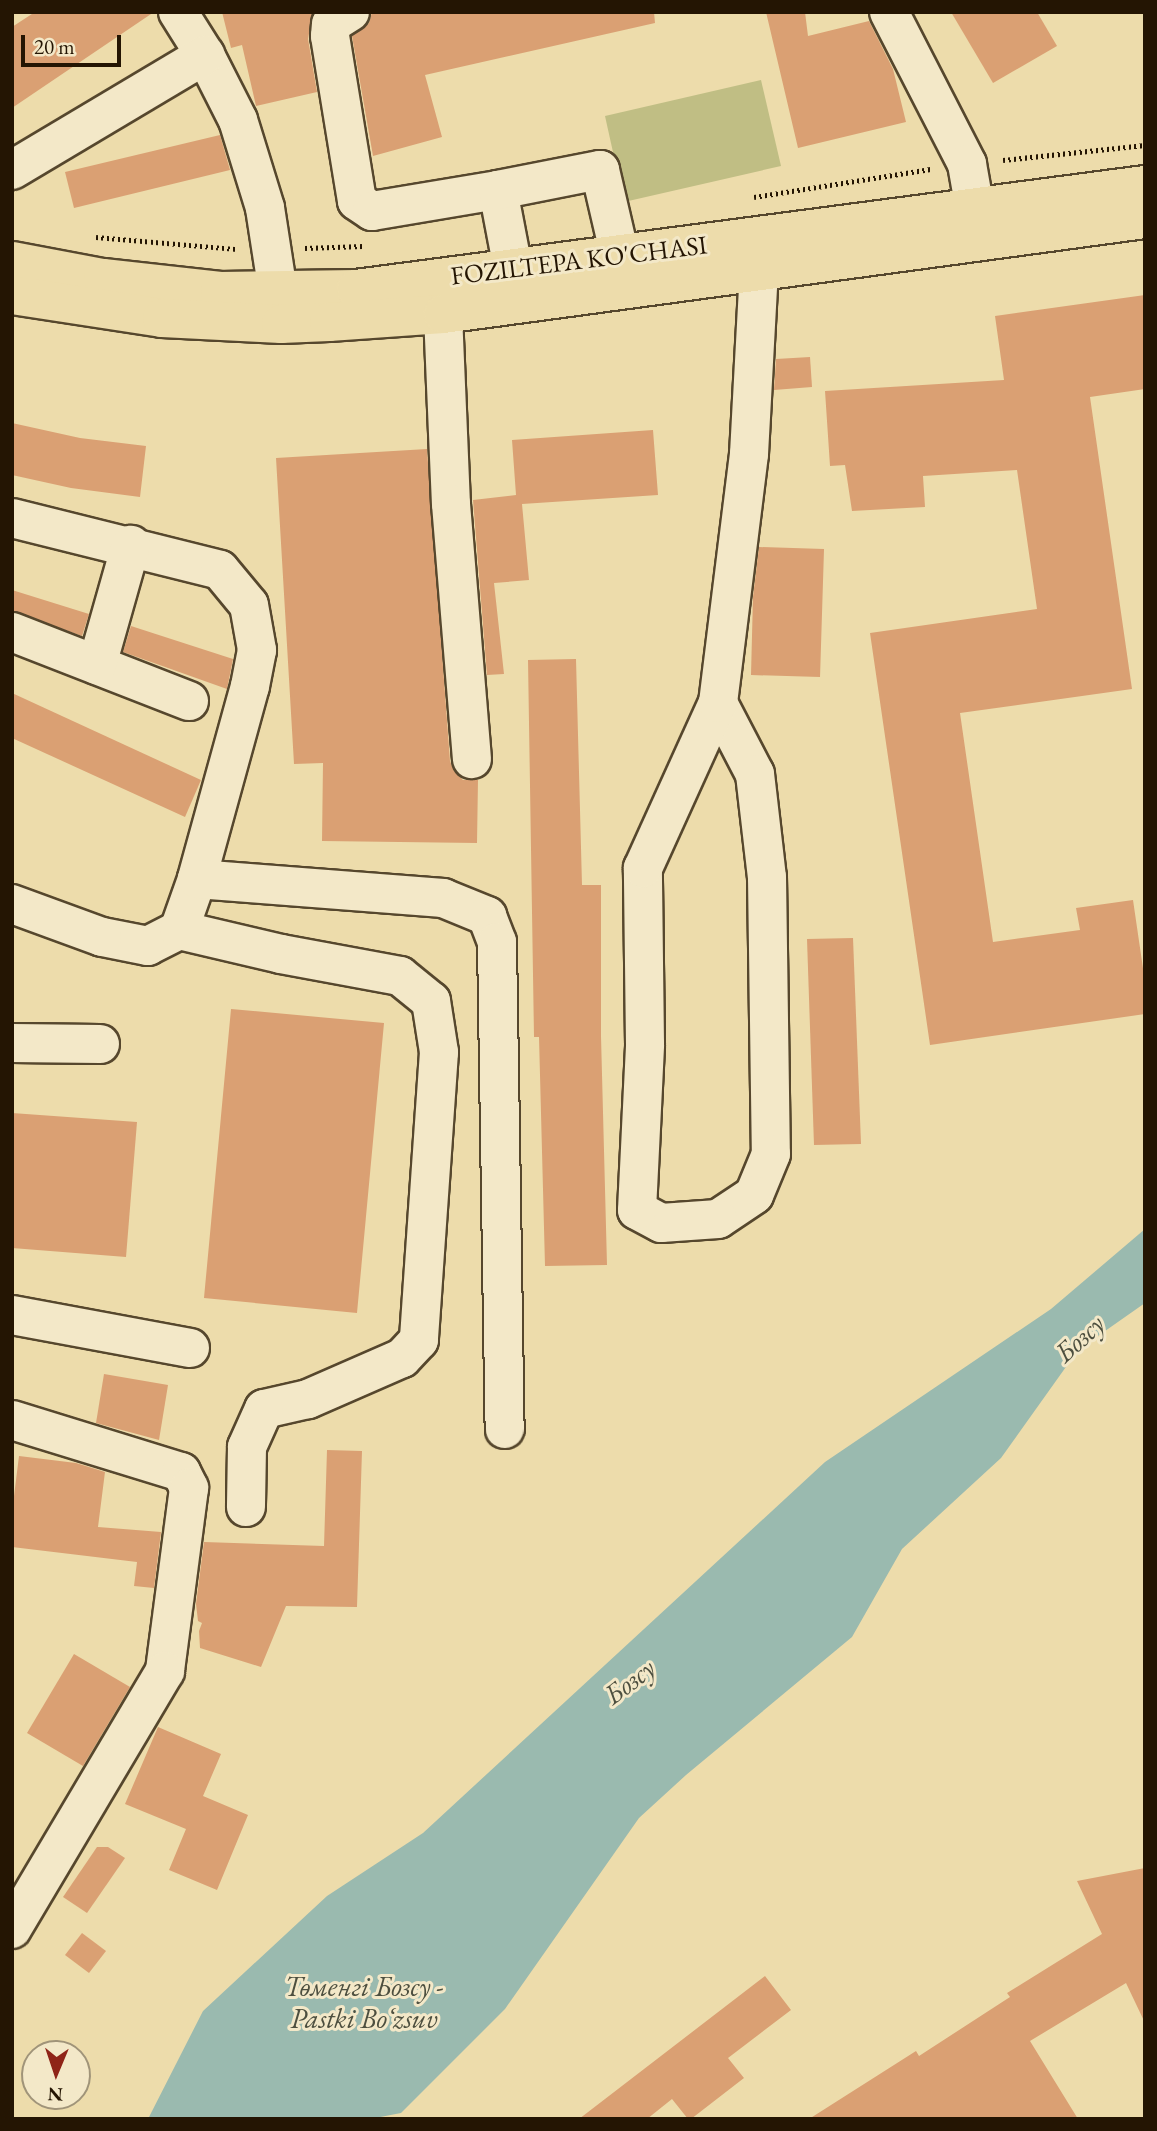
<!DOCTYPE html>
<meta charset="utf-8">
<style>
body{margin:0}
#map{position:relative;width:1157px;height:2131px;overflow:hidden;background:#eddcab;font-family:"EB Garamond",serif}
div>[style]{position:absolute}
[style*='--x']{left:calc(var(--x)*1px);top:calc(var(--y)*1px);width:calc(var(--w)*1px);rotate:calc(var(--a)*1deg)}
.green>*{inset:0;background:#c0be84}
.water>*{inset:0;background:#9abaaf}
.building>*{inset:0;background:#daa073}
.path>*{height:4.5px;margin-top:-2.25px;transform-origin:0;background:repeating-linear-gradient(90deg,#241503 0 2px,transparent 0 5.5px)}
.roads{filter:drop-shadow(2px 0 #56472d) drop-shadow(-2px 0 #56472d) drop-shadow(0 2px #56472d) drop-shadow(0 -2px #56472d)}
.minor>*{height:38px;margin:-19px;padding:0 19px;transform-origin:19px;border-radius:19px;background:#f3e8c8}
.major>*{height:38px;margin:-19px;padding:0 19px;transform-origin:19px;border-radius:19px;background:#eddcab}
span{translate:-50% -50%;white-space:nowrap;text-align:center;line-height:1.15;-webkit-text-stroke:6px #f3e8c8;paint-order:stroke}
.street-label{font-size:26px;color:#241503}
.water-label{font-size:28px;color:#4d4f3f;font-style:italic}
.frame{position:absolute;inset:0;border:14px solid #241503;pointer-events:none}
.north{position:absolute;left:21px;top:2040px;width:70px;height:70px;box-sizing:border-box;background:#f3e8c8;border:2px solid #a09479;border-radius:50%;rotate:182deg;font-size:19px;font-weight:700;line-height:28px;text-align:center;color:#241503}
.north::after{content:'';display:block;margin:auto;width:24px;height:32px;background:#8f2418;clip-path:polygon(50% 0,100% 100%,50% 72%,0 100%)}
.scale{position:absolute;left:21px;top:35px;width:100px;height:32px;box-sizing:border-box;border:4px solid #241503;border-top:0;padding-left:9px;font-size:21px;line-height:24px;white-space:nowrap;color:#241503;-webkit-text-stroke:5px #f3e8c8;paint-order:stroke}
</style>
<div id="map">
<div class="green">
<div style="clip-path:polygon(761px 80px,781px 166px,624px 202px,605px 116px)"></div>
</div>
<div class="water">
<div style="clip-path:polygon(1145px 1229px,1145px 1303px,1078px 1350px,1001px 1458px,902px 1549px,852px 1637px,686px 1775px,639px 1818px,505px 2009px,401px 2113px,370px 2119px,148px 2119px,203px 2011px,327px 1896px,423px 1833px,825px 1462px,1051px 1309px)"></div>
</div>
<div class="building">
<div style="clip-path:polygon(35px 12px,154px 12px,12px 108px,12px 27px)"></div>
<div style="clip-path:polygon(222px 12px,313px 12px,308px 39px,317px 92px,256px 106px,242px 45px,231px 48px)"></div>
<div style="clip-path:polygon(372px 12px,654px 12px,655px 23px,425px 75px,442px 137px,373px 156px,352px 36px,369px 23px)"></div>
<div style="clip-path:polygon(766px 12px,805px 12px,808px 36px,869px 21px,893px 69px,906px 122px,798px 148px)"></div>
<div style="clip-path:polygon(951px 12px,1037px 12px,1057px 46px,993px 83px)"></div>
<div style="clip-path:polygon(220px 135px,230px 170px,74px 208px,65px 172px)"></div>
<div style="clip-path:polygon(1145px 295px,1145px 389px,1090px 397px,1132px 689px,960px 713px,993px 942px,1080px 930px,1076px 908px,1133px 900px,1145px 982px,1145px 1014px,930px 1045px,870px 633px,1037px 609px,1017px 470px,923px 476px,925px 507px,852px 511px,845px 465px,830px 466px,825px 391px,1004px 380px,995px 316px)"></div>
<div style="clip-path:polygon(810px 357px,812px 387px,774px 390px,776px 359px)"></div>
<div style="clip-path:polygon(12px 423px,80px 438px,146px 446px,140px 497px,71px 488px,12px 475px)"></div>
<div style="clip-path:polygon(653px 430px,658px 495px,522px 504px,529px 580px,494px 583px,504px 674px,487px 675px,473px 500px,516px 495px,512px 440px)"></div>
<div style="clip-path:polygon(427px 449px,450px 761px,454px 771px,463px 780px,478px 780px,477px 843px,322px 841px,323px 763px,294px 764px,276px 458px)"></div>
<div style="clip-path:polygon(759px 547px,824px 549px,820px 677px,751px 675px,753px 597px)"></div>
<div style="clip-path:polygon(12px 590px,89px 614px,82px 636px,12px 611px)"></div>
<div style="clip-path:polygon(131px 626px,233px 659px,227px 689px,123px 652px)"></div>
<div style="clip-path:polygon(576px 659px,582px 885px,601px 885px,601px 1036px,607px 1265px,545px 1266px,539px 1037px,534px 1037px,528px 660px)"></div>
<div style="clip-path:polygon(12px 693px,201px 780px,185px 817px,12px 738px)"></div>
<div style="clip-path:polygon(853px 938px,861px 1144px,814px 1145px,807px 939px)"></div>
<div style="clip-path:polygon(231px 1009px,384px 1023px,357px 1313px,204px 1298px)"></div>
<div style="clip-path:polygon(12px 1113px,137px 1122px,126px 1257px,12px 1248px)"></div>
<div style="clip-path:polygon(104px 1374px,168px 1385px,159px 1440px,96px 1423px)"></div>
<div style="clip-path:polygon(327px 1450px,362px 1451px,357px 1607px,286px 1606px,261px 1667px,200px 1648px,199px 1631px,202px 1623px,198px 1621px,196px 1604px,204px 1542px,324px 1546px)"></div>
<div style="clip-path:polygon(19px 1456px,76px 1463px,105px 1472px,98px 1527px,161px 1532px,154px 1588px,134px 1586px,137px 1562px,12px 1547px,12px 1512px)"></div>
<div style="clip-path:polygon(74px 1654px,130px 1687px,83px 1766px,27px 1733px)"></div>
<div style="clip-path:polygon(158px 1727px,221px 1754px,203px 1796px,248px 1815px,217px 1890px,169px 1870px,186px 1829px,125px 1804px)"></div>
<div style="clip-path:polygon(97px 1847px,108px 1847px,125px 1858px,87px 1913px,63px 1897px)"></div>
<div style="clip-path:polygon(1145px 1868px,1145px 2023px,1126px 1983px,1030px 2041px,1078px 2119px,809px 2119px,916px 2051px,919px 2056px,1010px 1997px,1007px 1993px,1102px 1934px,1077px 1881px)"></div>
<div style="clip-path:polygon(82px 1933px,106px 1951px,89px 1973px,65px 1955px)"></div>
<div style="clip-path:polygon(765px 1976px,791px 2010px,728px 2058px,744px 2078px,691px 2119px,688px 2119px,672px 2099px,647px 2119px,579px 2119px)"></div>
</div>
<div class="path">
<div style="--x:1003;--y:160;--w:143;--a:-6"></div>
<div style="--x:754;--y:197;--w:179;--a:-9"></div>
<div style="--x:96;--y:237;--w:142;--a:4.9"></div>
<div style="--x:305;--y:248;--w:58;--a:-2"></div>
</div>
<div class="roads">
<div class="minor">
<div style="--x:178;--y:12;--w:51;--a:57.9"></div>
<div style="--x:205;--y:55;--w:73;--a:63.1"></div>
<div style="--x:238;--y:120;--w:92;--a:72.9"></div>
<div style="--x:265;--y:208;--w:85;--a:81.2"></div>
<div style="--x:350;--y:12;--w:22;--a:148"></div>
<div style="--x:331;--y:24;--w:12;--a:95"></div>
<div style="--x:330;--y:36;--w:167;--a:80.7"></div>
<div style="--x:357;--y:201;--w:18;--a:34"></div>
<div style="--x:372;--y:211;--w:128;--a:-9.5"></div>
<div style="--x:498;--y:190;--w:80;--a:79.2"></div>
<div style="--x:889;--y:12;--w:171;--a:62.8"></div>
<div style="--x:967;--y:164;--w:75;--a:80"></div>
<div style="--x:12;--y:170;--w:225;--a:-30.8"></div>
<div style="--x:498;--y:190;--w:104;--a:-11.1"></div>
<div style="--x:600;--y:170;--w:88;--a:76.9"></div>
<div style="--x:443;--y:314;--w:190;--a:87.6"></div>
<div style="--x:451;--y:504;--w:256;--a:85.3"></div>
<div style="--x:12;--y:518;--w:214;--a:14"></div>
<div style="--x:220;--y:570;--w:45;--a:50.4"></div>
<div style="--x:249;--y:605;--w:46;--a:79.9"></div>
<div style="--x:257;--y:650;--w:37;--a:101"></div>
<div style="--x:250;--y:686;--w:200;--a:105.4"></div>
<div style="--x:197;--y:879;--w:54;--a:109.4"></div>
<div style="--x:179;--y:930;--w:35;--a:153"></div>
<div style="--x:148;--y:946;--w:47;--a:-168.9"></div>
<div style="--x:102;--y:937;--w:96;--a:-159.9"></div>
<div style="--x:12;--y:632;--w:190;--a:21.3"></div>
<div style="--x:97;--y:665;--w:125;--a:-74.2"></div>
<div style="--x:718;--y:703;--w:80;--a:62.5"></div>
<div style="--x:755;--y:774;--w:104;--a:83.4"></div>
<div style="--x:767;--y:877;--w:277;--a:89.2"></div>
<div style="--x:771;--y:1154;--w:44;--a:112.5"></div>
<div style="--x:754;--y:1195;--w:43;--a:146.3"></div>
<div style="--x:718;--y:1219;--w:57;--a:176"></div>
<div style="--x:661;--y:1223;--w:27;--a:-152"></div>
<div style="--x:637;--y:1210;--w:166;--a:-87.2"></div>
<div style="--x:645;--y:1044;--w:176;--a:-90.7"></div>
<div style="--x:643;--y:868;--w:181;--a:-65.6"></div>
<div style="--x:718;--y:703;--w:251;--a:-82.9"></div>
<div style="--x:749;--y:454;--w:182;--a:-86.9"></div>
<div style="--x:759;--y:272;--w:32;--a:-99"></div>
<div style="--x:197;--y:879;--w:247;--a:4.4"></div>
<div style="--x:443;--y:898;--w:48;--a:22.2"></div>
<div style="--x:487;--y:916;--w:28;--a:69"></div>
<div style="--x:497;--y:942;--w:487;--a:89.1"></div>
<div style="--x:179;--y:930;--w:105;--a:13.2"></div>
<div style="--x:281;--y:954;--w:121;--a:10.5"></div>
<div style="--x:400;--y:976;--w:40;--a:39"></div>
<div style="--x:431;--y:1001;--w:52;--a:81.1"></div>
<div style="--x:439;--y:1052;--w:289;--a:94"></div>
<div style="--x:419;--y:1340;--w:25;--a:133"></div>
<div style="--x:402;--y:1358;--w:103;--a:156.4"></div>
<div style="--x:308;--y:1399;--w:45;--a:167.2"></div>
<div style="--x:264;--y:1409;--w:42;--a:114.1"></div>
<div style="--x:247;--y:1447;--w:60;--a:91"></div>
<div style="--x:12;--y:1043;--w:88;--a:0.7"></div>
<div style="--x:12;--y:1315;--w:181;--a:10.5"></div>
<div style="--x:12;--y:1420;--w:177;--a:17.1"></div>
<div style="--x:181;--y:1472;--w:18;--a:63"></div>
<div style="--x:189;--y:1488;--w:185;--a:97.5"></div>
<div style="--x:165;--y:1671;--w:300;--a:120.7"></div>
</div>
<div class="major">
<div style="--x:12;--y:261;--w:93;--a:10.6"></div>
<div style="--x:103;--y:278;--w:118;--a:6.3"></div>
<div style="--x:220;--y:291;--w:136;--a:-0.8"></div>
<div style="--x:356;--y:289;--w:796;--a:-7.51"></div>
<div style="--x:12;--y:295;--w:152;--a:8.7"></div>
<div style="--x:162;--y:318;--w:119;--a:2.9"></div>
<div style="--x:281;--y:324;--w:48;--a:-2.4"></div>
<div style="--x:329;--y:322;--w:114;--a:-4"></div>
<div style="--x:443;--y:314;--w:708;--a:-7.71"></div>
</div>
</div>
<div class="street-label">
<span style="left:579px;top:261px;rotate:-7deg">FOZILTEPA KO'CHASI</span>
</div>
<div class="water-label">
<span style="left:1079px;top:1338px;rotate:-42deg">Бозсу</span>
<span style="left:629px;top:1681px;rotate:-37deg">Бозсу</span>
<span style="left:364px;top:2002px">Төменгі Бозсу -<br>Pastki Boʻzsuv</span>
</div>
<div class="frame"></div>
<div class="north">N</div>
<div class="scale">20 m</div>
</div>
